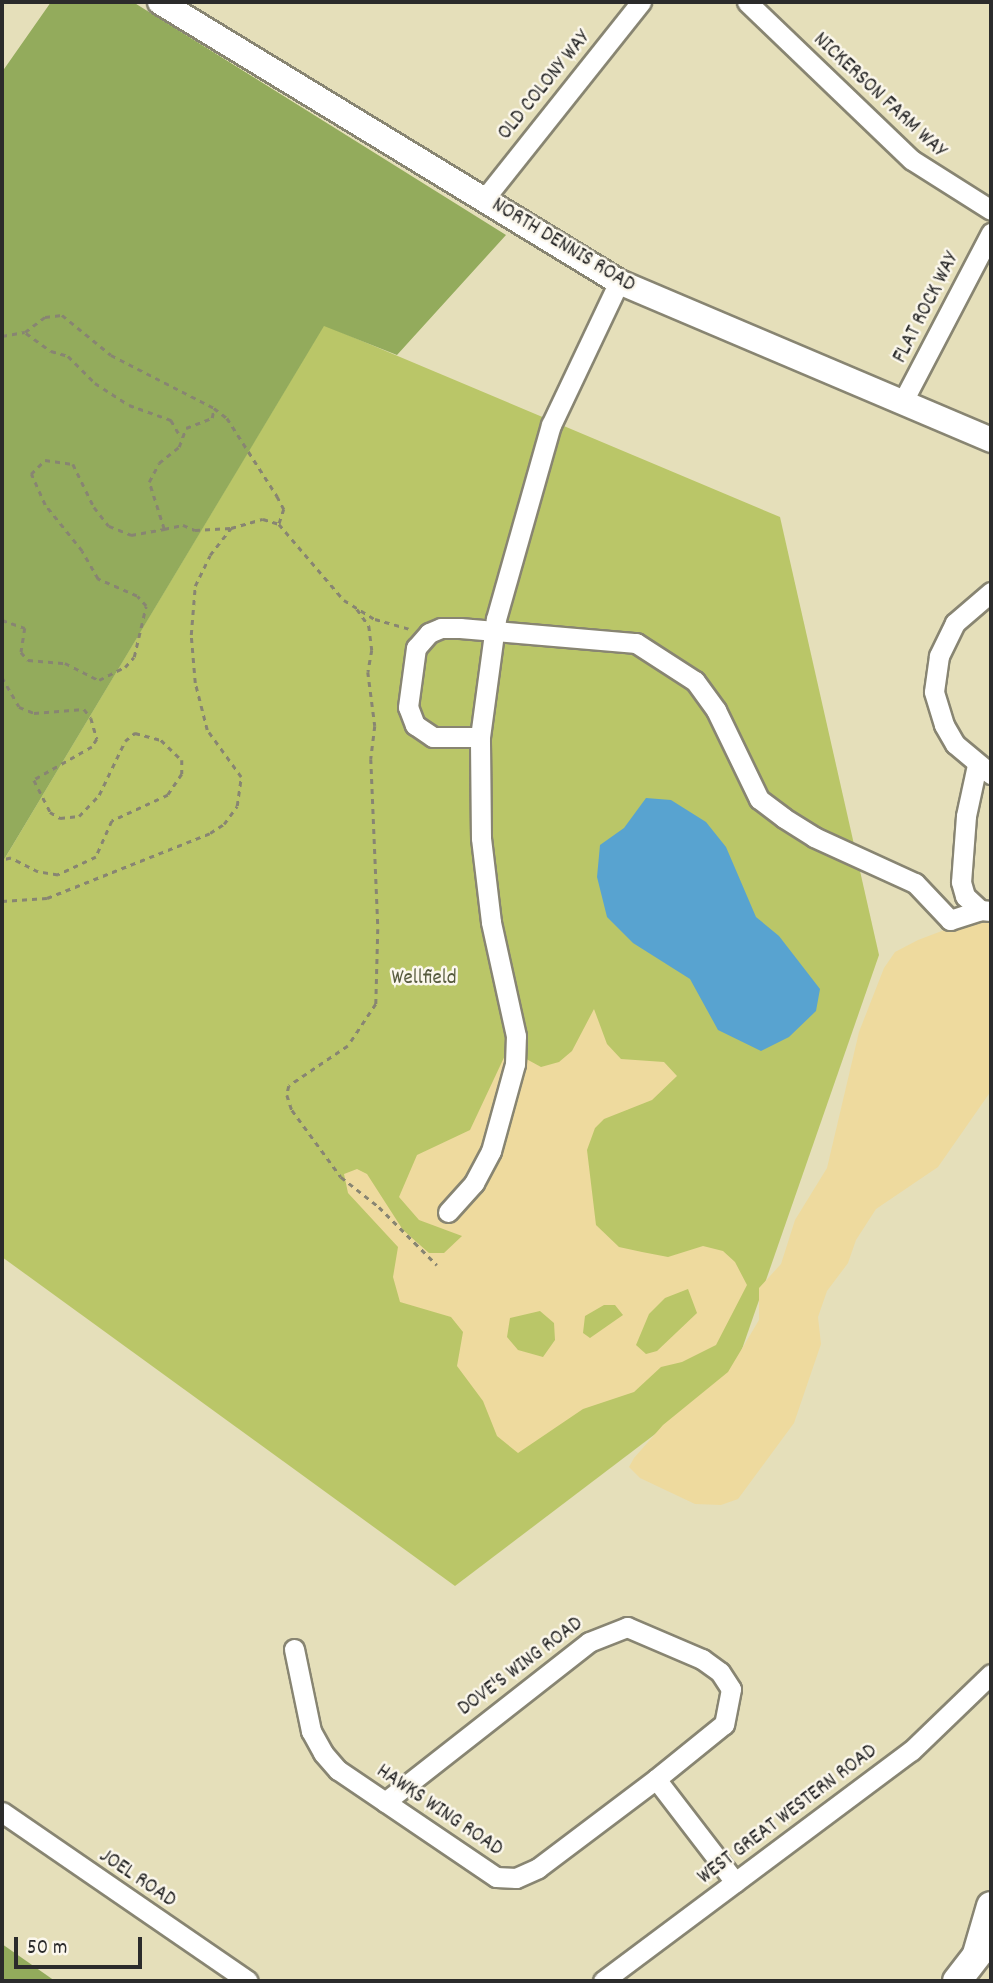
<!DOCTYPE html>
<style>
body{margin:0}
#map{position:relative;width:993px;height:1983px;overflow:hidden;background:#e5dfba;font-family:Dekko,sans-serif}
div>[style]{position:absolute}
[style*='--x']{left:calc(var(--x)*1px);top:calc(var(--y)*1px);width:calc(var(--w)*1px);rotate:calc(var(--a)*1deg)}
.green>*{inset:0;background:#bac668}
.forest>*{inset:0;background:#93ab5c}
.sand>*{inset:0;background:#eeda9e}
.water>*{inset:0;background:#58a3d0}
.path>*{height:2.5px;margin-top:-1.25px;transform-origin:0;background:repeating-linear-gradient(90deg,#888572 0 5px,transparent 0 10px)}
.roads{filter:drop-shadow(2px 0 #888572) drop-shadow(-2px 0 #888572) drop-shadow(0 2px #888572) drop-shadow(0 -2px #888572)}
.minor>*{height:19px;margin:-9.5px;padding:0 9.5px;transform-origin:9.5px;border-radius:9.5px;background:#fff}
.major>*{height:24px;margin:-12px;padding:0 12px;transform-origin:12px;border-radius:12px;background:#fff}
.highway>*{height:28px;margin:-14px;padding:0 14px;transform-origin:14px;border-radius:14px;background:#fff}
span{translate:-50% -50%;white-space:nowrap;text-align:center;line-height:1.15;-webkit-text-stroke:5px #fbf7ec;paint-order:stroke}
.street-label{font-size:21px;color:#2b2b2b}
.park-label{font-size:21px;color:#565a3d}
.frame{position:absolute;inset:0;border:4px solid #2b2b2b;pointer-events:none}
.scale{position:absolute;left:14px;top:1937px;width:128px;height:32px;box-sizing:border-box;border:4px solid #2b2b2b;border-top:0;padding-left:9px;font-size:21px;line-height:24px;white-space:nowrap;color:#2b2b2b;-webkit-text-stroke:5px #fbf7ec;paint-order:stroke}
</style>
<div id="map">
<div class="green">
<div style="clip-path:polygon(324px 325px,780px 517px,879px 955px,733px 1375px,455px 1586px,2px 1257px,2px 863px)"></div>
</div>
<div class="forest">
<div style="clip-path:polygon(51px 2px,133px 2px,506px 235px,397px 355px,324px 326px,2px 863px,2px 72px)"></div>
<div style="clip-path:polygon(2px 1944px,55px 1981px,2px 1981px)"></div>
</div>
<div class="sand">
<div style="clip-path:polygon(991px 922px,991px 1091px,938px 1167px,876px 1209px,856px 1240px,848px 1263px,827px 1291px,818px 1317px,821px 1344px,794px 1423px,738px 1499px,721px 1505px,695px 1504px,640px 1478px,629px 1467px,634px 1458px,663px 1425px,728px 1372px,759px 1320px,759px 1288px,781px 1264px,795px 1220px,827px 1168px,859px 1032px,884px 968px,895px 952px,918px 940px,955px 926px)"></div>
<div style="clip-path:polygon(evenodd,594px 1009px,607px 1044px,621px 1059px,664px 1062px,677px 1076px,652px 1100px,604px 1119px,595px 1128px,587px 1150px,596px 1225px,619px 1247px,642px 1252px,668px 1257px,703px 1246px,723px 1251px,735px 1262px,747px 1285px,716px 1345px,682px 1362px,661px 1367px,634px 1392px,583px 1409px,518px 1453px,497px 1436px,483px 1401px,457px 1366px,463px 1332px,451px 1317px,400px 1302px,393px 1277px,398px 1247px,348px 1193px,344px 1174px,357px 1169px,367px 1174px,403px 1230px,429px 1253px,444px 1253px,462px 1236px,419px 1220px,399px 1197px,417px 1155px,470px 1130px,508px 1049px,541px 1067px,559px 1062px,572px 1051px,594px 1009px,688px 1289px,697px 1313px,657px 1351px,646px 1354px,636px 1345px,649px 1314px,665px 1298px,688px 1289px,594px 1009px,604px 1305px,615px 1305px,623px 1315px,590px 1338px,583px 1333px,585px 1316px,604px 1305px,594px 1009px,540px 1311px,554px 1323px,555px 1340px,543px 1357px,518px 1350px,507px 1337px,510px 1318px,540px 1311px)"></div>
</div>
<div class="water">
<div style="clip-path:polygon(646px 798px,671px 800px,706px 822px,726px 847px,756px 917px,779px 936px,820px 989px,816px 1011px,789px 1037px,761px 1051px,718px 1030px,690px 979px,633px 943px,607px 917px,597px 877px,600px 845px,624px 828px)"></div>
</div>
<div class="path">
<div style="--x:26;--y:333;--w:31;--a:36"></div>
<div style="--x:51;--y:351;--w:18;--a:16"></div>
<div style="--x:68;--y:356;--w:38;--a:45"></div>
<div style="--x:95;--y:383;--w:40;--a:32.9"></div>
<div style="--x:129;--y:405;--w:45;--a:19.7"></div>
<div style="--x:171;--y:420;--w:20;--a:60"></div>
<div style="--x:2;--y:336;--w:23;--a:-10"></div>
<div style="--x:25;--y:332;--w:25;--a:-37"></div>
<div style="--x:45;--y:317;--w:17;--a:-7"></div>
<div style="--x:62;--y:315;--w:63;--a:39.2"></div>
<div style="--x:111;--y:355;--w:116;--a:27.2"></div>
<div style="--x:214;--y:408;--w:16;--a:38"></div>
<div style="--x:227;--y:418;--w:93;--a:57.3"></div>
<div style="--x:277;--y:496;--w:15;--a:62"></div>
<div style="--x:284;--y:509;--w:16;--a:108"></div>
<div style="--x:164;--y:529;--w:19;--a:-12"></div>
<div style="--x:183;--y:525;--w:13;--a:23"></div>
<div style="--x:195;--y:530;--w:36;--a:-3"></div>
<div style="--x:231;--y:528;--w:33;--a:-16"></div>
<div style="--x:263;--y:519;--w:17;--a:17"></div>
<div style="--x:279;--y:524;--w:100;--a:49.5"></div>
<div style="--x:344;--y:600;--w:36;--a:32"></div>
<div style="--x:375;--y:619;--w:35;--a:16"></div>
<div style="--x:357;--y:609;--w:21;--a:55"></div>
<div style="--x:369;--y:626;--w:24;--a:83"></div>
<div style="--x:372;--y:650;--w:22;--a:100"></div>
<div style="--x:368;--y:672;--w:54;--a:82.6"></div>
<div style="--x:375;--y:726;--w:33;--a:97"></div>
<div style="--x:371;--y:759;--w:170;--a:87.6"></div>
<div style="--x:378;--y:929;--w:75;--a:91.5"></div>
<div style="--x:376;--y:1004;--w:50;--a:123.7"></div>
<div style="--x:348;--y:1046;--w:71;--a:145.9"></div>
<div style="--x:289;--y:1086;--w:9;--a:103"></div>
<div style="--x:287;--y:1095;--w:16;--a:72"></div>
<div style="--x:292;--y:1110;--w:83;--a:53.8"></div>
<div style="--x:341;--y:1177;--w:48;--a:38.3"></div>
<div style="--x:379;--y:1207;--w:82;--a:45"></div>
<div style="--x:2;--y:620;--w:24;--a:19"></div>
<div style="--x:25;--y:628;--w:24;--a:99"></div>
<div style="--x:21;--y:652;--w:11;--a:49"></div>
<div style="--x:28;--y:660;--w:37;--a:5"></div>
<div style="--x:65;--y:663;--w:38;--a:27"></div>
<div style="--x:99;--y:680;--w:29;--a:-27"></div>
<div style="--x:125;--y:667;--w:13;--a:-48"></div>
<div style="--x:134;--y:657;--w:52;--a:-76.8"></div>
<div style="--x:146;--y:606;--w:13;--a:-132"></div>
<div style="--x:137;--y:596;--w:43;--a:-156.4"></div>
<div style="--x:98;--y:579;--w:32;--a:-120"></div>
<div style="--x:82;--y:551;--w:59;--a:-128.8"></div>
<div style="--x:45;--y:505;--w:34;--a:-114"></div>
<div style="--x:31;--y:474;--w:20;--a:-45"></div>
<div style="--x:45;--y:460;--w:28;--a:8"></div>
<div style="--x:73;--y:464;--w:48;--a:64"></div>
<div style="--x:94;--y:507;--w:24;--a:52"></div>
<div style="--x:109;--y:526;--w:24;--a:22"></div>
<div style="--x:131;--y:535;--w:34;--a:-10"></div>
<div style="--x:164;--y:529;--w:49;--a:-107.7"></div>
<div style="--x:149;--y:482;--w:21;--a:-62"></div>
<div style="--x:159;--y:463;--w:26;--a:-39"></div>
<div style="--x:179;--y:447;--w:20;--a:-70"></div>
<div style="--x:186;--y:428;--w:28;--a:-21"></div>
<div style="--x:212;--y:418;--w:10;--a:-79"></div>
<div style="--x:2;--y:677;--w:34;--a:60"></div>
<div style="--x:19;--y:707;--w:16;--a:22"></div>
<div style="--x:34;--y:713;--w:50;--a:-4.6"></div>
<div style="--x:84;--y:709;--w:11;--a:52"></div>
<div style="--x:91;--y:718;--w:22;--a:74"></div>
<div style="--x:97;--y:739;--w:9;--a:122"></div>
<div style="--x:92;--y:747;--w:67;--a:150.4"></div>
<div style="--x:34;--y:780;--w:36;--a:63"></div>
<div style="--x:50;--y:812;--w:12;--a:31"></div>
<div style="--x:60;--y:818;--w:19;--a:-6"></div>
<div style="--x:79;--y:816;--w:29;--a:-46"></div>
<div style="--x:99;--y:795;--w:60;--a:-64.3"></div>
<div style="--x:125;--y:741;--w:13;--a:-39"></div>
<div style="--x:135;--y:733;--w:27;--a:15"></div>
<div style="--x:161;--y:740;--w:29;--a:44"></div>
<div style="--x:182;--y:760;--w:14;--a:90"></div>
<div style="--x:182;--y:774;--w:25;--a:124"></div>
<div style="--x:168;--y:795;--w:62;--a:155.1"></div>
<div style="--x:112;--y:821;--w:39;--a:114"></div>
<div style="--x:96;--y:857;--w:42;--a:154.7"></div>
<div style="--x:58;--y:875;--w:20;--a:-171"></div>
<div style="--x:38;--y:872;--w:30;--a:-153"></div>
<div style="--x:11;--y:858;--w:9;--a:167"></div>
<div style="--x:2;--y:901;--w:45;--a:-3.8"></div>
<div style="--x:47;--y:898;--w:175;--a:-21.7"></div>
<div style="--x:210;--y:833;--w:17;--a:-33"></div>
<div style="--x:224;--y:824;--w:22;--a:-54"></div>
<div style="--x:237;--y:806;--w:29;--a:-82"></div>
<div style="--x:241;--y:777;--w:58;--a:-125.9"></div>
<div style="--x:207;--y:730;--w:49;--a:-104.3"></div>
<div style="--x:195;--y:683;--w:48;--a:-94.8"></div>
<div style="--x:191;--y:635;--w:49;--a:-85.3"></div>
<div style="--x:195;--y:586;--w:34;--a:-64"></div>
<div style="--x:210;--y:555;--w:34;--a:-52"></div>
</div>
<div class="roads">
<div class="minor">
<div style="--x:747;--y:2;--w:228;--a:43.8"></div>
<div style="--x:912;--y:160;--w:93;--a:32.3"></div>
<div style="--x:485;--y:198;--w:251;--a:-51.5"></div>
<div style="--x:902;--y:403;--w:192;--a:-62.4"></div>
<div style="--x:991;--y:592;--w:48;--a:139.3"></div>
<div style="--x:955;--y:623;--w:37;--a:116"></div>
<div style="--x:939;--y:656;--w:36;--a:98"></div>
<div style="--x:934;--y:692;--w:34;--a:73"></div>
<div style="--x:944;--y:725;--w:22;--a:60"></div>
<div style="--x:955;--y:744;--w:47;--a:39.8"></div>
<div style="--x:480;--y:737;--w:47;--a:180"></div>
<div style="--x:433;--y:737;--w:22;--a:-146"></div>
<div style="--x:415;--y:725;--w:19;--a:-111"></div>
<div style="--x:408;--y:707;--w:60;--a:-82.3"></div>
<div style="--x:416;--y:648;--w:20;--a:-49"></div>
<div style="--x:429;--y:633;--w:13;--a:-23"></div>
<div style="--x:441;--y:628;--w:19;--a:0"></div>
<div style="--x:460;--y:628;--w:177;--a:4.9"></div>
<div style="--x:636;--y:643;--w:70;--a:32.8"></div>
<div style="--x:695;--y:681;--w:36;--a:54"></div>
<div style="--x:716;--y:710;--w:99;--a:64.2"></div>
<div style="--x:759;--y:799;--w:31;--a:37"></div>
<div style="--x:784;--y:818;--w:36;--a:32"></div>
<div style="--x:814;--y:837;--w:111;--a:24.5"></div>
<div style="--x:915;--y:883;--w:51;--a:46.6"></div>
<div style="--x:950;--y:920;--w:32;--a:-18"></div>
<div style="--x:980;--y:910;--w:11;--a:5"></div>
<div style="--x:977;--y:765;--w:52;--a:102.2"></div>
<div style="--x:966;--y:816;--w:66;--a:94.3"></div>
<div style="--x:961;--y:882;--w:15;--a:74"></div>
<div style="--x:965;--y:896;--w:21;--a:43"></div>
<div style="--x:448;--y:1212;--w:39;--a:-48"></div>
<div style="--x:474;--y:1183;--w:36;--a:-62"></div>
<div style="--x:491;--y:1151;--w:90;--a:-74.6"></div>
<div style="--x:515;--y:1064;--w:28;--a:-88"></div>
<div style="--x:516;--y:1036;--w:117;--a:-102.4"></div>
<div style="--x:491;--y:922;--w:85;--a:-96.8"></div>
<div style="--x:481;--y:838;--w:101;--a:-90.6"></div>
<div style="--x:480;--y:737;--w:119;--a:-82.3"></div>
<div style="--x:496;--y:619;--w:202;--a:-74.2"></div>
<div style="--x:551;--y:425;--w:158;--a:-64.6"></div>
<div style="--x:294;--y:1649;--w:84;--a:78.3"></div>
<div style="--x:311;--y:1731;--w:25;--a:61"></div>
<div style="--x:323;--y:1753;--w:23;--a:49"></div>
<div style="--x:338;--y:1770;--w:191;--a:34.1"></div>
<div style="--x:496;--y:1877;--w:20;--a:3"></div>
<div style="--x:516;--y:1878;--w:24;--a:-24"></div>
<div style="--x:538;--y:1868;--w:148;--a:-37"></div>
<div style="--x:656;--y:1779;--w:130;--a:52.5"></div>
<div style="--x:385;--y:1802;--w:259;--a:-38.1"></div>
<div style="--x:589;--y:1642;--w:41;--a:-21.5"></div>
<div style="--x:627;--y:1627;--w:82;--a:23.1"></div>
<div style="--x:702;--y:1659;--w:22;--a:36"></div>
<div style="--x:720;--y:1672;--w:20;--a:57"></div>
<div style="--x:731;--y:1689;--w:36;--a:101"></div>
<div style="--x:724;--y:1724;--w:87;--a:141"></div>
<div style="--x:2;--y:1812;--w:298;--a:34.5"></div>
<div style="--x:603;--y:1981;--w:384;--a:-36.8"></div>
<div style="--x:911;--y:1751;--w:111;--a:-43.9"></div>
</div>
<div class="major">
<div style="--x:160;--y:2;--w:538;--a:31.38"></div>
<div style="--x:619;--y:282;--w:404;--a:23"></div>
</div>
<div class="highway">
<div style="--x:977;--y:1954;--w:50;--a:-73.7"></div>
<div style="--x:957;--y:1981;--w:56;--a:-52.3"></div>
</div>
</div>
<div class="street-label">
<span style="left:545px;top:86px;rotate:-51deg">OLD COLONY WAY</span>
<span style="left:879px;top:96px;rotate:43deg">NICKERSON FARM WAY</span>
<span style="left:563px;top:246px;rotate:31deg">NORTH DENNIS ROAD</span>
<span style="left:927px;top:308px;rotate:-63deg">FLAT ROCK WAY</span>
<span style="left:521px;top:1667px;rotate:-37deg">DOVE'S WING ROAD</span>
<span style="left:439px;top:1811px;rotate:34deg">HAWKS WING ROAD</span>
<span style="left:788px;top:1815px;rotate:-37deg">WEST GREAT WESTERN ROAD</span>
<span style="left:137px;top:1879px;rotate:34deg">JOEL ROAD</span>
</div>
<div class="park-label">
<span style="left:424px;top:979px">Wellfield</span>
</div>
<div class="frame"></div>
<div class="scale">50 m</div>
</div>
